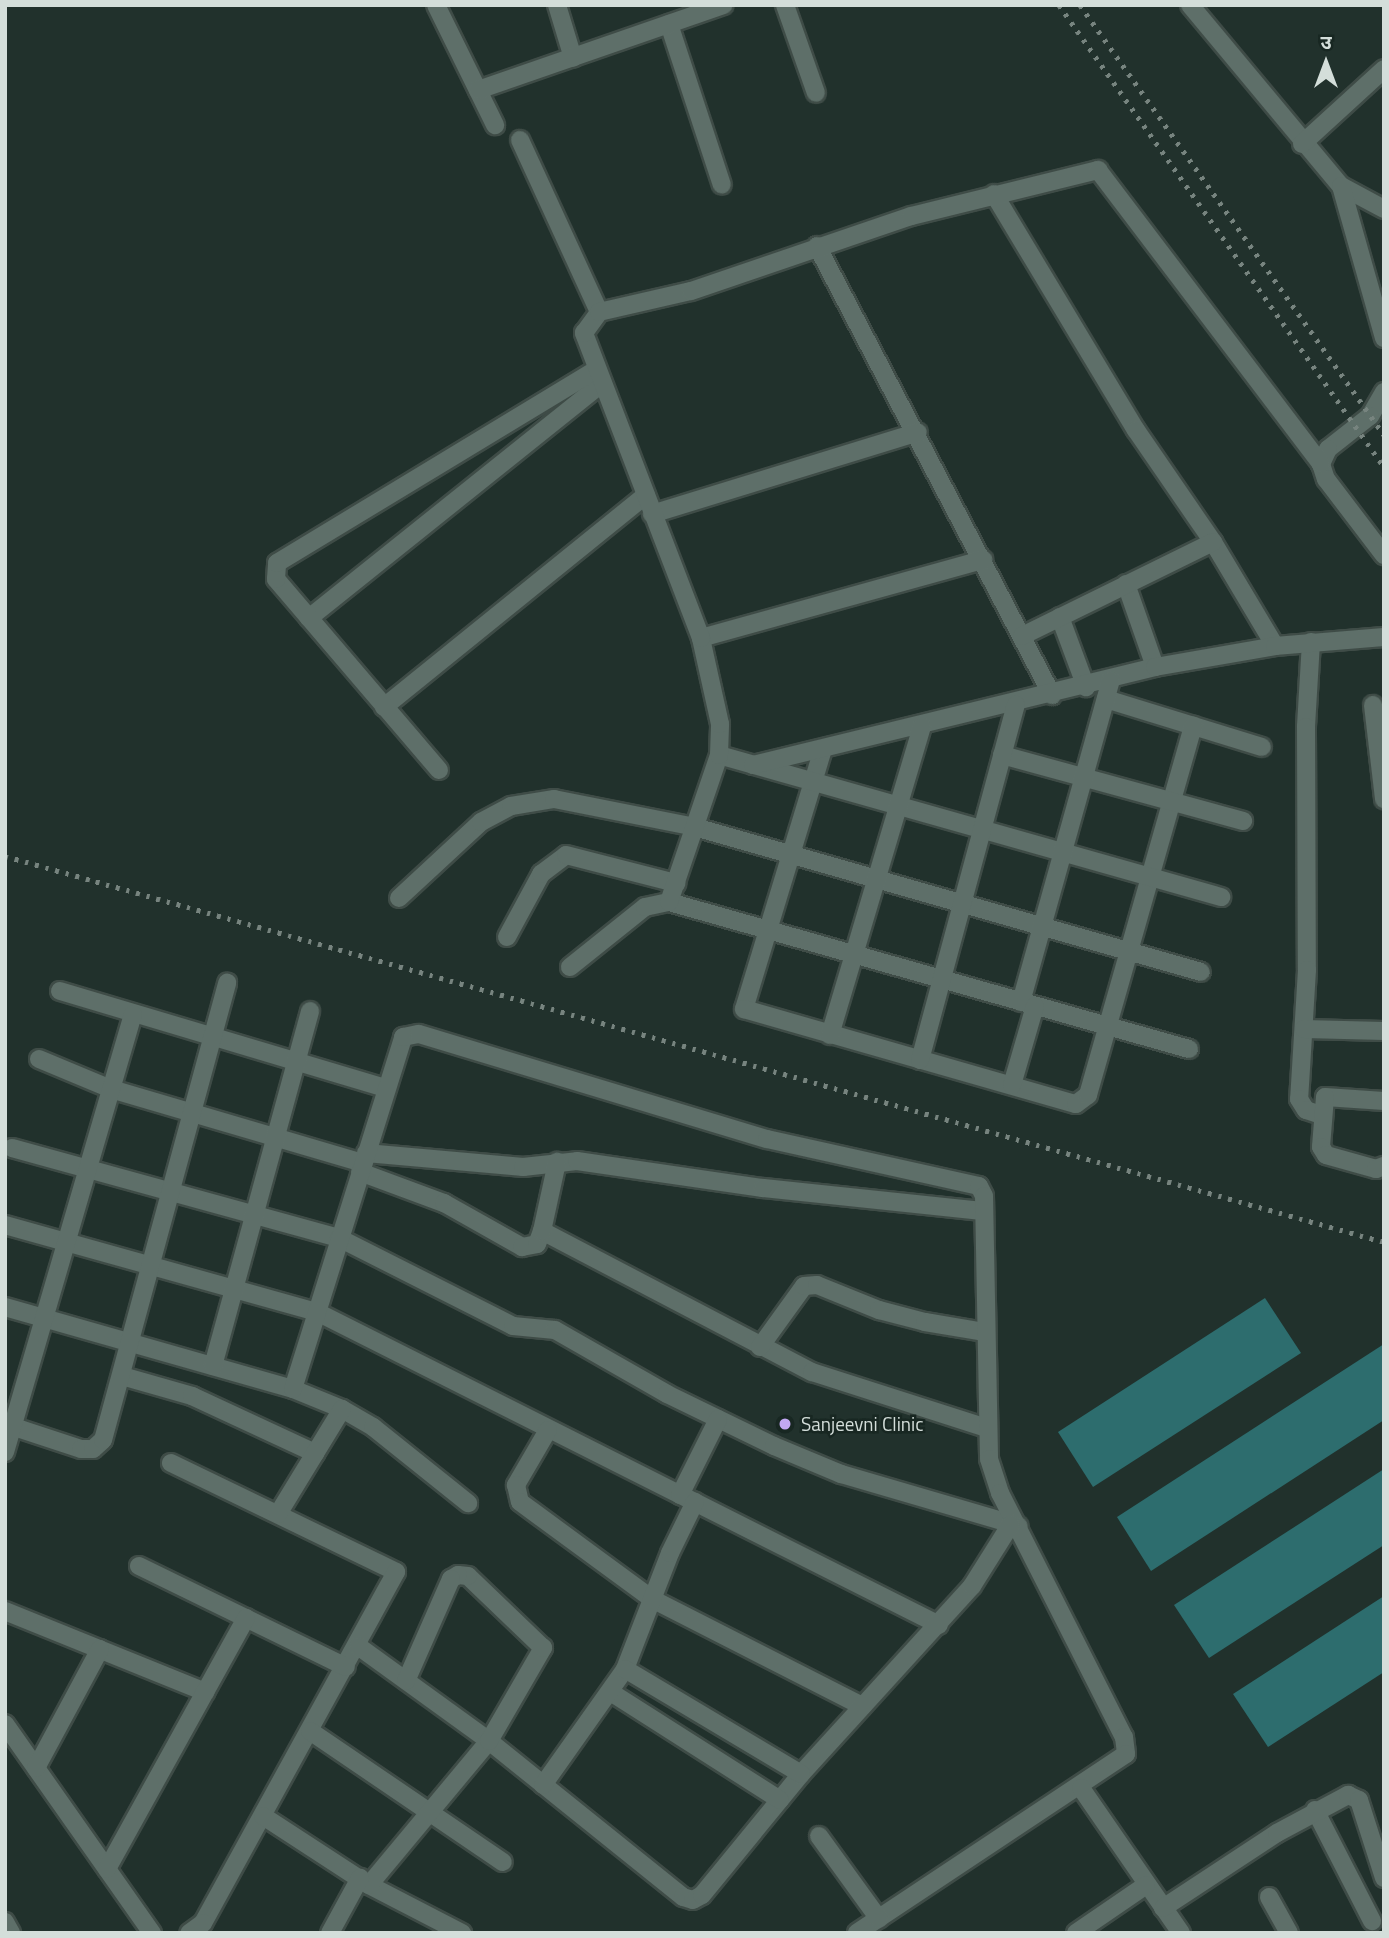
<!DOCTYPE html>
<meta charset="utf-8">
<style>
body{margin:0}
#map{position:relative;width:1389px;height:1938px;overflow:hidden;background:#21312c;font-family:"Titillium Web","Noto Sans Devanagari",sans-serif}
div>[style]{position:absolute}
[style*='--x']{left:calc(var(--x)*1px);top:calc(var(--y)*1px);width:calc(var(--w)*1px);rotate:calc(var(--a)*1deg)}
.building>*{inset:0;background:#2d6d6e}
.roads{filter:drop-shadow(2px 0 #3f4c47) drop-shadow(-2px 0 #3f4c47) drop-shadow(0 2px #3f4c47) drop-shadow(0 -2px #3f4c47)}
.minor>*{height:18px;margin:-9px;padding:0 9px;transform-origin:9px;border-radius:9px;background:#5e6f69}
.rail>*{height:5px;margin-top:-2.5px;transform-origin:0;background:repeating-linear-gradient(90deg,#77847f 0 3.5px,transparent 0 10.5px)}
.dots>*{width:19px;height:19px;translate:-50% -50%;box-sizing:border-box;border:4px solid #182722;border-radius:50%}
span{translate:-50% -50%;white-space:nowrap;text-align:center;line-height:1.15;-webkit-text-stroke:5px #182722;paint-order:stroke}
.poi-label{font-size:19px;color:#d4deda}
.left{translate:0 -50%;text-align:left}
.frame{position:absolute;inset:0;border:7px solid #d4deda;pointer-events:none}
.north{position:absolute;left:1291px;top:28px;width:70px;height:70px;-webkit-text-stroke:5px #182722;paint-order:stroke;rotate:0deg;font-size:19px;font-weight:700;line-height:28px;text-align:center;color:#d4deda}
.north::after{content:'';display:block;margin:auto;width:24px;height:32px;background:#d4deda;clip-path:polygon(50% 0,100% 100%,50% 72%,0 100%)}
</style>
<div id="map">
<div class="building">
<div style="clip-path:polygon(1265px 1298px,1301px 1353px,1093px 1487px,1058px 1432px)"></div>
<div style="clip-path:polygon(1384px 1344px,1384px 1420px,1151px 1571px,1117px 1517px)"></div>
<div style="clip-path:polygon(1384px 1469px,1384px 1545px,1209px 1658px,1174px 1605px)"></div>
<div style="clip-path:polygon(1384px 1596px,1384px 1672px,1268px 1747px,1233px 1694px)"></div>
</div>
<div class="roads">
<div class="minor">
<div style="--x:436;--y:5;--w:134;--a:63.8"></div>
<div style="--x:557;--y:5;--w:55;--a:73.2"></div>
<div style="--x:785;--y:5;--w:93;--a:70.6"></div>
<div style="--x:1190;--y:5;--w:236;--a:50.2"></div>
<div style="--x:1341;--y:186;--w:49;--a:28.1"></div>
<div style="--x:669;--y:24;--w:169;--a:71.8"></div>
<div style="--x:478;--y:90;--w:260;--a:-19.1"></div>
<div style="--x:520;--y:140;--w:189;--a:65.3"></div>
<div style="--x:1302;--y:144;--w:111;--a:-42.4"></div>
<div style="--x:1341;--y:186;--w:158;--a:74.2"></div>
<div style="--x:994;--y:194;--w:275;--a:59"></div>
<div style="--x:1136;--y:430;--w:136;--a:55.5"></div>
<div style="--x:1213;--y:542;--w:121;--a:59.2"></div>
<div style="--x:817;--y:246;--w:507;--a:62.37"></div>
<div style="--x:1384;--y:392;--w:28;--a:120"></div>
<div style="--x:1370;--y:416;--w:53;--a:141.8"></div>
<div style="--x:1328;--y:449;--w:17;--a:115"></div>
<div style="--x:1321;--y:464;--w:16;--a:72"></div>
<div style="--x:1326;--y:479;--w:96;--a:52.7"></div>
<div style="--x:652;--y:514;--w:278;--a:-17.1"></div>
<div style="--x:1126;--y:584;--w:88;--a:70.7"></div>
<div style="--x:1060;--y:617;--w:75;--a:69.6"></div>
<div style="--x:309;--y:618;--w:374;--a:-38.7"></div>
<div style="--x:1022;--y:636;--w:213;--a:-26.2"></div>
<div style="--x:701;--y:638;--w:293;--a:-15.5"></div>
<div style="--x:1311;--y:642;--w:85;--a:93.4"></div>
<div style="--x:1306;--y:727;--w:243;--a:89.8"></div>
<div style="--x:1307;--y:970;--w:129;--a:93.5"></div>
<div style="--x:1299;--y:1099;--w:13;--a:58"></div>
<div style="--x:1306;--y:1110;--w:16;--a:18"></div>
<div style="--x:1106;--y:699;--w:163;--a:17.1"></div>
<div style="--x:1373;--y:705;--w:95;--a:83.3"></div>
<div style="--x:384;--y:707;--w:337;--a:-39"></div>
<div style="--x:823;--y:749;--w:272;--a:106.9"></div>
<div style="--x:744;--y:1009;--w:345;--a:16"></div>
<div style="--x:1076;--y:1104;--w:15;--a:-37"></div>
<div style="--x:1088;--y:1095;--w:384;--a:-74.1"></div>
<div style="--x:719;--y:755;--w:522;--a:15.79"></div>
<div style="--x:1002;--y:755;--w:250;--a:15.3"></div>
<div style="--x:753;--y:765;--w:414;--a:-13.7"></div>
<div style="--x:1155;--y:667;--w:122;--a:-9.9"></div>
<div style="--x:1275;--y:646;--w:109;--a:-4.7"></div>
<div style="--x:439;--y:770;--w:251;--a:-130.5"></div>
<div style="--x:276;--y:579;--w:16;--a:-86"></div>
<div style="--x:277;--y:563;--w:373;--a:-31.2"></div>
<div style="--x:399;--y:898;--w:112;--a:-42.8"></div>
<div style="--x:481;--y:822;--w:34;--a:-28"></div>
<div style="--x:511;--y:806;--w:44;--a:-9.2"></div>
<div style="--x:554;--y:799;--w:144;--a:11.2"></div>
<div style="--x:695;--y:827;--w:526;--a:15.99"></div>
<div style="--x:507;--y:937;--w:72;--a:-61.6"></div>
<div style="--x:541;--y:874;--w:31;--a:-37"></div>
<div style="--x:566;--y:855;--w:114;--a:14.3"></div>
<div style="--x:570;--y:967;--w:96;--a:-38.7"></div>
<div style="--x:645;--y:907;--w:25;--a:-12"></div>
<div style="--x:60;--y:991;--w:339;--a:16.6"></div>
<div style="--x:1021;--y:1002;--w:334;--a:-74.4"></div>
<div style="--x:1304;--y:1029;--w:80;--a:1.4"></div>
<div style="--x:830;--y:1035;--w:322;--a:-73.4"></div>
<div style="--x:1189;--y:1049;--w:540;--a:-164.21"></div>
<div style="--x:669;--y:902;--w:155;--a:-71.2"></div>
<div style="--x:719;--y:755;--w:31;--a:-88"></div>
<div style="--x:720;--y:724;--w:88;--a:-102.5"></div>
<div style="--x:701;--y:638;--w:327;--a:-111"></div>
<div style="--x:584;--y:333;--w:26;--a:-54"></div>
<div style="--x:599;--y:312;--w:94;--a:-12.9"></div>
<div style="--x:691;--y:291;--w:232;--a:-18.8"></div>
<div style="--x:911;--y:216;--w:193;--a:-13.8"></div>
<div style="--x:1098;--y:170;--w:369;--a:52.8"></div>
<div style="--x:39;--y:1059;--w:78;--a:22.6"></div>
<div style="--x:111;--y:1089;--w:262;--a:16.4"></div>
<div style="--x:920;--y:1060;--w:368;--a:-74.9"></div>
<div style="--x:1012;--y:1085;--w:82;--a:-73.8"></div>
<div style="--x:1384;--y:1101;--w:59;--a:-176.1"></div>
<div style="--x:1325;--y:1097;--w:50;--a:94.6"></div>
<div style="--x:1321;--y:1147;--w:9;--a:58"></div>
<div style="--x:1326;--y:1155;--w:52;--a:15.6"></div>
<div style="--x:1376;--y:1169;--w:9;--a:-21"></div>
<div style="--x:12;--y:1148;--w:339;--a:15.4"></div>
<div style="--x:339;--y:1238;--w:195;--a:26.8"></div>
<div style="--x:513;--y:1326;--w:42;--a:5.4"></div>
<div style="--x:555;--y:1330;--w:129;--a:29.7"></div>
<div style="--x:667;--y:1394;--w:119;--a:25.9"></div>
<div style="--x:774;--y:1446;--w:73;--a:22.7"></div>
<div style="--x:841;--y:1474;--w:185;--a:16.3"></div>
<div style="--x:366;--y:1153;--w:158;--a:5.1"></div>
<div style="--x:523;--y:1167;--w:54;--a:-6.3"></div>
<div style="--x:577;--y:1161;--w:188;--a:8.3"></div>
<div style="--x:763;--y:1188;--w:221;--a:6"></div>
<div style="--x:360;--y:1172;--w:90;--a:20.3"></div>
<div style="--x:444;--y:1203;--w:90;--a:29.4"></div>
<div style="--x:522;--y:1247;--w:15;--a:-11"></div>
<div style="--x:537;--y:1244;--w:14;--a:-69"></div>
<div style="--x:542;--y:1231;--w:305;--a:27.6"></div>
<div style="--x:812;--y:1372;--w:183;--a:17.8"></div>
<div style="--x:5;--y:1225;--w:324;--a:15.6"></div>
<div style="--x:317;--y:1312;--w:696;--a:26.71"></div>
<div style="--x:542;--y:1231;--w:71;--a:-77.7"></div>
<div style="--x:5;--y:1307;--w:299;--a:15.9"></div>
<div style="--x:293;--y:1389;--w:53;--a:22.2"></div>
<div style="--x:342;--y:1409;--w:36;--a:30"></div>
<div style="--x:373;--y:1427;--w:122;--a:38.7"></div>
<div style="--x:760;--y:1347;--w:75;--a:-54.2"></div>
<div style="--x:804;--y:1286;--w:13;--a:-4"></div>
<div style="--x:817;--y:1285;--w:67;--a:22"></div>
<div style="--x:879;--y:1310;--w:48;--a:14.6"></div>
<div style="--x:925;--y:1322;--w:61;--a:9.5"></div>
<div style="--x:213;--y:1366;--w:368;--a:-74.7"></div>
<div style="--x:122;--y:1376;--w:73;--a:15.9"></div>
<div style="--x:192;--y:1396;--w:136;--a:24.9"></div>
<div style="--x:293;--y:1389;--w:369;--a:-72.6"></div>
<div style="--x:403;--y:1037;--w:16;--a:-11"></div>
<div style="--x:419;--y:1034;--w:363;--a:16.8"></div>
<div style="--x:767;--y:1139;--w:217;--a:12.5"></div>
<div style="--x:979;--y:1186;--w:11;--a:63"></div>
<div style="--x:984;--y:1196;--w:263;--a:88.9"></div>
<div style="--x:989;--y:1459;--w:36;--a:72"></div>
<div style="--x:1000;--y:1493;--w:274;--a:63.1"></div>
<div style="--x:1124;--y:1737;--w:17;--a:83"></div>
<div style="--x:1126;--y:1754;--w:323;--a:146.4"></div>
<div style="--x:5;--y:1424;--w:80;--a:18.2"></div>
<div style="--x:81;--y:1449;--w:12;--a:0"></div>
<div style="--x:93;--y:1449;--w:13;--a:-42"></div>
<div style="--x:103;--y:1440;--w:474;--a:-74.8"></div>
<div style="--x:548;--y:1430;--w:64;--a:120.2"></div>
<div style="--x:516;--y:1485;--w:17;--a:77"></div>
<div style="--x:520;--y:1502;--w:164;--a:36.3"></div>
<div style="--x:652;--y:1599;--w:236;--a:27"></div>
<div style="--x:5;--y:1452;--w:456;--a:-73.7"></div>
<div style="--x:171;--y:1463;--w:250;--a:25.8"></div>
<div style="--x:396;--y:1572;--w:401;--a:118.8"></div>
<div style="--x:203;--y:1923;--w:17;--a:144"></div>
<div style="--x:680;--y:1495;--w:85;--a:-63.4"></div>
<div style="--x:278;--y:1514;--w:123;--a:-58.6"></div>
<div style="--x:139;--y:1566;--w:230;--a:26"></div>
<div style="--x:5;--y:1611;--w:216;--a:22"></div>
<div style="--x:358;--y:1646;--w:162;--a:35.9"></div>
<div style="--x:489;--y:1741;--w:249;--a:38.8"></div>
<div style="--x:683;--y:1897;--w:10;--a:17"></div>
<div style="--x:693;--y:1900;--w:10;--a:-29"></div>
<div style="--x:702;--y:1895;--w:156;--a:-50.7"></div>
<div style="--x:801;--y:1774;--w:254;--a:-47.7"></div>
<div style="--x:972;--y:1586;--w:73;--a:-57.8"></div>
<div style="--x:625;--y:1669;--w:124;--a:-68.8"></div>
<div style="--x:670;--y:1553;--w:57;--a:-63.9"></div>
<div style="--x:612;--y:1693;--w:199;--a:32.5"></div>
<div style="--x:5;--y:1724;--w:256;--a:54.9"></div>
<div style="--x:310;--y:1731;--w:233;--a:34.2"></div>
<div style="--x:36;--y:1768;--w:135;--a:-61.7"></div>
<div style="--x:543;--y:1785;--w:142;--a:-54.7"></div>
<div style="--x:625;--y:1669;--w:205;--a:30.8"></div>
<div style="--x:1081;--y:1788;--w:176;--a:55.4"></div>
<div style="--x:1315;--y:1810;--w:125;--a:62.8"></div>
<div style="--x:263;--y:1816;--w:126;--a:33.1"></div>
<div style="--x:369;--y:1885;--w:105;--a:27.3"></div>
<div style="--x:819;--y:1836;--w:102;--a:54.1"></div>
<div style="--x:107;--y:1869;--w:287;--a:-61"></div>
<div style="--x:369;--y:1885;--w:187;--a:-50.2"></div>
<div style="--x:489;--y:1741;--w:108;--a:-59.9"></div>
<div style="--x:543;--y:1648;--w:104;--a:-136.2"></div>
<div style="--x:468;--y:1576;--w:10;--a:-174"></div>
<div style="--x:458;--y:1575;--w:8;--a:150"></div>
<div style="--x:451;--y:1579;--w:111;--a:113.8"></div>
<div style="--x:1269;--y:1897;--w:41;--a:60.9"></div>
<div style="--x:1163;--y:1908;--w:136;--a:-33.3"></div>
<div style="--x:1277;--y:1833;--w:81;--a:-28.2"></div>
<div style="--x:1348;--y:1795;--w:12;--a:24"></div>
<div style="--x:1359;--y:1800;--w:82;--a:72.2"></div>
<div style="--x:5;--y:1922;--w:13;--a:61"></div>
<div style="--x:330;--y:1933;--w:63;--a:-61.4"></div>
<div style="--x:1076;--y:1933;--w:85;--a:-34.4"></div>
</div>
</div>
<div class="rail">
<div style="--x:1059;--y:5;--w:565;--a:54.88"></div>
<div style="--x:1080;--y:5;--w:527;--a:54.74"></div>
<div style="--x:5;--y:856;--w:1432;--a:15.64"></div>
</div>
<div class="dots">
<div style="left:785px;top:1424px;background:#c2a8f3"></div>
</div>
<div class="poi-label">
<span class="left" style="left:801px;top:1424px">Sanjeevni Clinic</span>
</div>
<div class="frame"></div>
<div class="north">उ</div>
</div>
